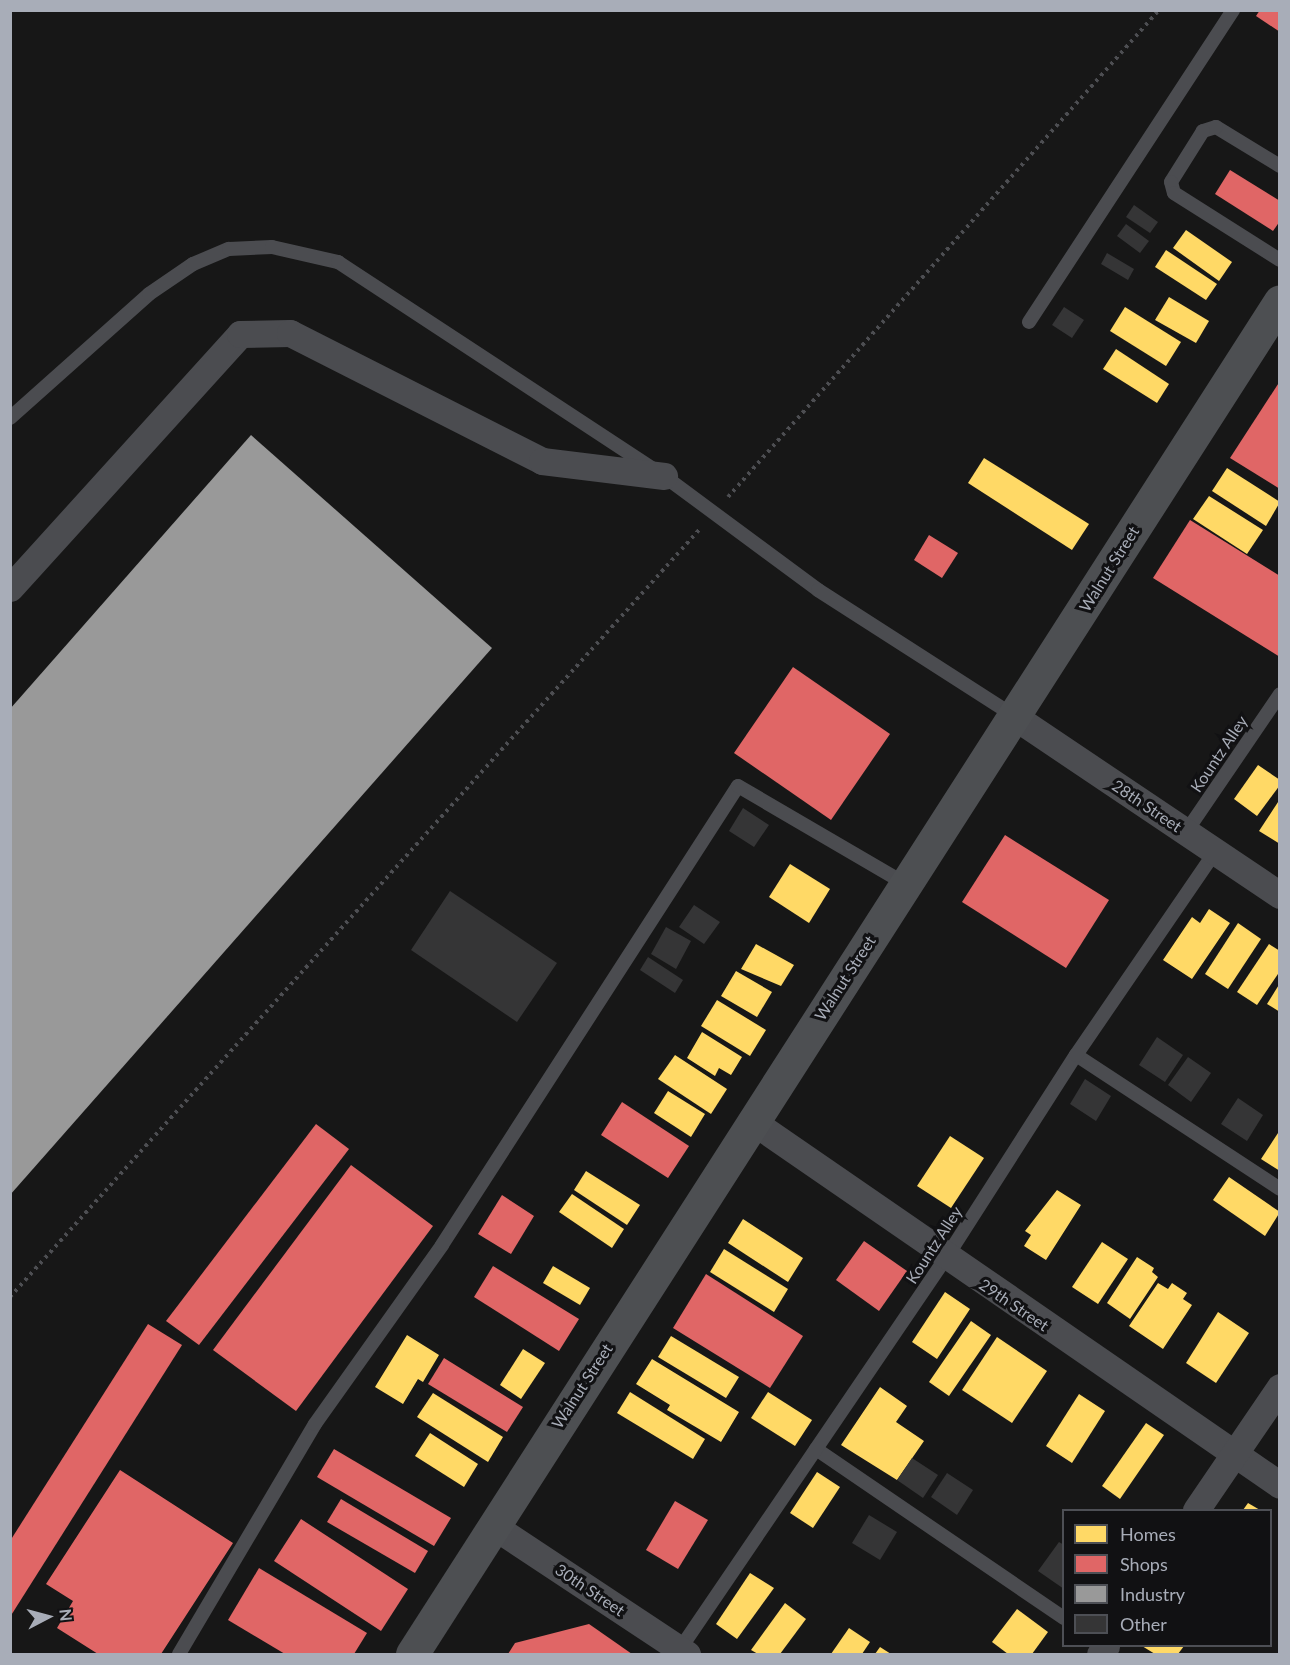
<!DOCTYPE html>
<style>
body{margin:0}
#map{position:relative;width:1290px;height:1665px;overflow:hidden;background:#171717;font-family:Lato,sans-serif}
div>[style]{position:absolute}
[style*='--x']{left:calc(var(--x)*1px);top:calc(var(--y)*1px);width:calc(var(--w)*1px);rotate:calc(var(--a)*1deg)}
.homes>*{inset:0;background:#ffd966}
.shops>*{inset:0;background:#e06666}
.industry>*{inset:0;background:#999}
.building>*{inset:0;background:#353536}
.path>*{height:4px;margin-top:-2px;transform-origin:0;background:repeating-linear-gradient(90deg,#4d4e52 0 3px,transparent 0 7.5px)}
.lane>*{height:14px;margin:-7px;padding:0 7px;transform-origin:7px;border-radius:7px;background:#4b4c50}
.street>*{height:27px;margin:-13.5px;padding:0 13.5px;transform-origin:13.5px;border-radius:13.5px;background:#4b4c50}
.primary>*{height:33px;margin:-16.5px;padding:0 16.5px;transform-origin:16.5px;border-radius:16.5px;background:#4d4f52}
span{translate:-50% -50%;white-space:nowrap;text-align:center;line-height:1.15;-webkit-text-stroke:6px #111113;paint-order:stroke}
.street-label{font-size:16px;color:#a8adb8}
.frame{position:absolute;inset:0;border:12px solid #a8adb8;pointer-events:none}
.legend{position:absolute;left:1062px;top:1509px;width:210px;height:138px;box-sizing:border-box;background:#111113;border:2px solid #4d4f55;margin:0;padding:8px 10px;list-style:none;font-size:18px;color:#a8adb8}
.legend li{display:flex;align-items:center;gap:12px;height:30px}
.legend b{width:30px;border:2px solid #4d4f55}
.north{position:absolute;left:18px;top:1587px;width:60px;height:60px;-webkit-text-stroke:4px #111113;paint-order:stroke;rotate:84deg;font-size:16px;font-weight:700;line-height:24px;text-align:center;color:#a8adb8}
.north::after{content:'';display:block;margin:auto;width:21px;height:27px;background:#a8adb8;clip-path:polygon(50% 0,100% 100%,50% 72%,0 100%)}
</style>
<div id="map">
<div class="homes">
<div style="clip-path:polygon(1186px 230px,1232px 262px,1219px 281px,1173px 248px)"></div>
<div style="clip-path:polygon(1166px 250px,1217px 284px,1206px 300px,1155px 267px)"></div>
<div style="clip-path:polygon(1169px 297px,1209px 321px,1196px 343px,1155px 320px)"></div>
<div style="clip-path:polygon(1125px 307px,1181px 342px,1166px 366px,1110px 331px)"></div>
<div style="clip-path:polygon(1116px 349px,1169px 384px,1157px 403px,1103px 369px)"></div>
<div style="clip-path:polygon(984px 458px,1089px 524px,1072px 550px,968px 483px)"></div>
<div style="clip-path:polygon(1227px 468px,1280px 502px,1266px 526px,1212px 491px)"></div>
<div style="clip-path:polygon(1209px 496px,1263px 530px,1247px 554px,1193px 519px)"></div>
<div style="clip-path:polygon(1258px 765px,1280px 780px,1280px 785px,1257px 816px,1234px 799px)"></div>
<div style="clip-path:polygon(1280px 799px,1280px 844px,1259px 831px)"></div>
<div style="clip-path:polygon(790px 864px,830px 889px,809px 923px,769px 897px)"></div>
<div style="clip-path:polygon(1209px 909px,1230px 923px,1192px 979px,1163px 960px,1192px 917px,1200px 923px)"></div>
<div style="clip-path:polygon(1238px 923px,1261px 939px,1228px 989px,1205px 974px)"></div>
<div style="clip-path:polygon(756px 944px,794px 965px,781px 986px,741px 969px)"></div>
<div style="clip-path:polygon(1269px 944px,1280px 951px,1280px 971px,1257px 1005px,1237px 992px)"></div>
<div style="clip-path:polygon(736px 971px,772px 992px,757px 1017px,721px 996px)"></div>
<div style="clip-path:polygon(1280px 983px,1280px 1012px,1267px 1004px)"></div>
<div style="clip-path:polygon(717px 1000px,766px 1030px,750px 1056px,701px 1026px)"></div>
<div style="clip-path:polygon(702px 1032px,742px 1057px,731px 1075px,719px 1068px,715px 1076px,687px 1058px)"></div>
<div style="clip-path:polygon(675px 1055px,727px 1089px,711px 1114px,658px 1079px)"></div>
<div style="clip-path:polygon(668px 1091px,705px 1114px,691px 1137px,654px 1113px)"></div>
<div style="clip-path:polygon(1278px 1133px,1280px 1134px,1280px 1171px,1261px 1159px)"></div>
<div style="clip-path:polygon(950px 1136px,984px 1158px,951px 1208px,917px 1186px)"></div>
<div style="clip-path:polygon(586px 1171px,640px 1205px,627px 1225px,574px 1190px)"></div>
<div style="clip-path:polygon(1229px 1177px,1280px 1212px,1265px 1236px,1213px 1200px)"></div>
<div style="clip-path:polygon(1057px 1190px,1081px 1205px,1046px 1260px,1024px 1246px,1031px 1235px,1025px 1231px)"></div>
<div style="clip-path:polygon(572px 1194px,624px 1229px,612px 1248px,559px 1212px)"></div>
<div style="clip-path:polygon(743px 1219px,803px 1258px,788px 1282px,728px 1243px)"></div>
<div style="clip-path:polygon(1102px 1242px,1128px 1259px,1098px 1304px,1072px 1287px)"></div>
<div style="clip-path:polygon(724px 1249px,788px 1289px,774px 1312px,710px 1272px)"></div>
<div style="clip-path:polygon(1137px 1257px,1154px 1268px,1152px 1272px,1158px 1277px,1130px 1319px,1107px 1303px)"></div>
<div style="clip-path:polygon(553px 1266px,590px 1288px,580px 1305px,543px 1283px)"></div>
<div style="clip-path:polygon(1158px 1283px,1168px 1289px,1172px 1283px,1187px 1293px,1183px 1299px,1192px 1305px,1163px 1349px,1129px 1326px)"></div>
<div style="clip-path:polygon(945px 1292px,970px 1309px,937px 1359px,912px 1342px)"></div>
<div style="clip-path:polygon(1218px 1312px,1249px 1333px,1216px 1383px,1186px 1363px)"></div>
<div style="clip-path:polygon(971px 1321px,991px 1335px,949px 1396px,929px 1382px)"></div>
<div style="clip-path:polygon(407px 1335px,439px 1355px,423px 1382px,418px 1379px,403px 1404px,375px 1387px)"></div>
<div style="clip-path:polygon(671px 1336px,739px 1377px,726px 1398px,658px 1357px)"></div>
<div style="clip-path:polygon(997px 1337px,1047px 1371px,1012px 1423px,962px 1390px)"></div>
<div style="clip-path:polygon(523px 1349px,545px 1363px,521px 1399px,500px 1385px)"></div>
<div style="clip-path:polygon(652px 1359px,739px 1412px,721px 1442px,667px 1410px,670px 1405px,636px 1384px)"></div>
<div style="clip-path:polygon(880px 1387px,907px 1406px,896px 1422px,924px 1441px,897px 1480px,841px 1445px)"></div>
<div style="clip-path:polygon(630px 1392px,705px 1439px,693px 1459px,617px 1413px)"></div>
<div style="clip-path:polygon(768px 1392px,812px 1420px,795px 1446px,751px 1418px)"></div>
<div style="clip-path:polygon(433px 1393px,503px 1437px,488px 1462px,417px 1417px)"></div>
<div style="clip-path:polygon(1079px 1394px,1105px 1411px,1072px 1463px,1046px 1446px)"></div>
<div style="clip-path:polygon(1146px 1423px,1164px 1435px,1120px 1499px,1102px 1486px)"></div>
<div style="clip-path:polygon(430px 1433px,478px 1464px,464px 1487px,415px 1456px)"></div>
<div style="clip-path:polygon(817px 1472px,840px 1487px,813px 1528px,790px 1513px)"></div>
<div style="clip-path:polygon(1248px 1503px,1260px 1510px,1243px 1510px)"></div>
<div style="clip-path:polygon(750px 1573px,774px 1588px,737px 1639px,716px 1624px)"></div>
<div style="clip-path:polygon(785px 1603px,806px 1619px,780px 1654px,758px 1654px,751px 1650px)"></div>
<div style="clip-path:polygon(1017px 1609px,1048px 1632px,1032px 1654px,1008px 1654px,992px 1642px)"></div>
<div style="clip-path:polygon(849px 1628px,870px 1642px,862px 1654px,831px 1654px)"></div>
<div style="clip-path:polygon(1142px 1646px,1184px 1646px,1178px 1654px,1155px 1654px)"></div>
<div style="clip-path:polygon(880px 1647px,891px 1654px,875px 1654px)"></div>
</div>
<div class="shops">
<div style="clip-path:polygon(1260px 10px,1280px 10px,1280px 32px,1256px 16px)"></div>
<div style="clip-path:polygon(1230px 170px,1280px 201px,1280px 221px,1273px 231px,1215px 194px)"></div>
<div style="clip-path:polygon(1280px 381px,1280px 489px,1230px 458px)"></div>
<div style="clip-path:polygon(1190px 520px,1280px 576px,1280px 657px,1153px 578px)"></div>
<div style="clip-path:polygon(929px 535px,958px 553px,942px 578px,914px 560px)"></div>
<div style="clip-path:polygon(793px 667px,890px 734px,831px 820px,734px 753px)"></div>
<div style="clip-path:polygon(1005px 835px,1109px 900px,1066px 968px,962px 902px)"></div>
<div style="clip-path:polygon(622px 1102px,689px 1146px,668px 1178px,601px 1135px)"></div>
<div style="clip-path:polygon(316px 1124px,349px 1149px,199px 1345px,166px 1321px)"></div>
<div style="clip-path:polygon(351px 1165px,433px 1226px,296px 1411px,213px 1350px)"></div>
<div style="clip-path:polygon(502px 1195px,534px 1216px,511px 1254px,478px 1234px)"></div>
<div style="clip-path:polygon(864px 1241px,907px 1271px,879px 1311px,836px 1280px)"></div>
<div style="clip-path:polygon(493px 1266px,579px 1319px,559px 1351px,474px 1297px)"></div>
<div style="clip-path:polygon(706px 1274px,803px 1336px,770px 1388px,673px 1328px)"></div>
<div style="clip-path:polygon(148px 1324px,182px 1345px,10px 1617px,10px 1541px)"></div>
<div style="clip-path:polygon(444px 1358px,523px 1407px,507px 1432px,428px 1384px)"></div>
<div style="clip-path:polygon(334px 1449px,451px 1518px,434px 1546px,317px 1477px)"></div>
<div style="clip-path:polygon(120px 1470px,233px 1543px,161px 1654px,98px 1654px,57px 1628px,73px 1601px,46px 1584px)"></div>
<div style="clip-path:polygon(341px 1499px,428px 1551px,415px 1573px,327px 1522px)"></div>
<div style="clip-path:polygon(675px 1501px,708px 1520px,678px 1569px,646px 1550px)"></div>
<div style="clip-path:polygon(301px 1519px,408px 1589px,381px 1631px,274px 1561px)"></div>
<div style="clip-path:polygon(259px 1568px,367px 1633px,354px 1654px,285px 1654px,228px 1620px)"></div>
<div style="clip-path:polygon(589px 1624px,632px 1654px,508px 1654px,515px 1643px)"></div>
</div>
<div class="industry">
<div style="clip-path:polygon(251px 435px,492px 648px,10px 1195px,10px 709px)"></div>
</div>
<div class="building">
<div style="clip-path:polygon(1134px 205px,1158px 222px,1150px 233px,1126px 217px)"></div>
<div style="clip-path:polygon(1126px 224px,1149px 241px,1140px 253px,1117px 236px)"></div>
<div style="clip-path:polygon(1107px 253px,1134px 269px,1128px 280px,1101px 264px)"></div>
<div style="clip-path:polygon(1064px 307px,1084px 320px,1072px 338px,1052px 325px)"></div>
<div style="clip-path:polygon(743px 808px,769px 825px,754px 847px,729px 831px)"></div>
<div style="clip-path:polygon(450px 891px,557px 963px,517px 1022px,411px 950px)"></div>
<div style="clip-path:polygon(694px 905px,720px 922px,704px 944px,679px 927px)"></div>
<div style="clip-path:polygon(666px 927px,691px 941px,676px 969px,651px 954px)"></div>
<div style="clip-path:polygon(648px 957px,683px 980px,675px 993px,640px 970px)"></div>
<div style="clip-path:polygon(1157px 1037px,1183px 1055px,1165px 1082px,1139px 1065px)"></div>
<div style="clip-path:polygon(1188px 1057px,1211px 1073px,1191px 1102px,1168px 1085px)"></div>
<div style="clip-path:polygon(1085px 1079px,1111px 1096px,1096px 1121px,1070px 1104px)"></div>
<div style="clip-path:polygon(1238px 1098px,1263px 1115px,1247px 1141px,1221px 1124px)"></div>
<div style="clip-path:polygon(912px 1458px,938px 1475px,923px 1498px,897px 1480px)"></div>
<div style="clip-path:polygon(947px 1473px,973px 1490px,957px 1515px,931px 1497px)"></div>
<div style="clip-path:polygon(869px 1515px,897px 1532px,880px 1560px,852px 1543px)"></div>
<div style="clip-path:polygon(1059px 1542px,1064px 1545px,1064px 1589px,1038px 1571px)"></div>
</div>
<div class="path">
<div style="--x:728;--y:497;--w:650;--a:-48.49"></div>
<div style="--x:10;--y:1297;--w:1031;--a:-48.07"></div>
</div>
<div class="lane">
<div style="--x:1280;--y:166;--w:75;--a:-148.6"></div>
<div style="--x:1216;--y:127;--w:14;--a:163"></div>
<div style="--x:1203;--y:131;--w:60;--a:122.1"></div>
<div style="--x:1171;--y:182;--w:11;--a:75"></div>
<div style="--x:1174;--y:193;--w:125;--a:32.3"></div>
<div style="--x:1029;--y:322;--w:373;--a:-56.8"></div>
<div style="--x:10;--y:418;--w:186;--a:-41.7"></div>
<div style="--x:149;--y:294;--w:53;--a:-34.3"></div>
<div style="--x:193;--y:264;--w:39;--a:-23"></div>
<div style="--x:229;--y:249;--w:43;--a:-2.7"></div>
<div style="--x:272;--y:247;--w:68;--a:12.8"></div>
<div style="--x:338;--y:262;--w:390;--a:33.3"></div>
<div style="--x:664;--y:476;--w:192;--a:36.5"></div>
<div style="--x:818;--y:590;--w:233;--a:32.7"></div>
<div style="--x:1186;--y:832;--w:167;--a:-55.7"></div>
<div style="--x:1076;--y:1055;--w:244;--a:33.3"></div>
<div style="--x:816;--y:1449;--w:300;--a:34.3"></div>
<div style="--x:678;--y:1652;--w:477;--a:-55.8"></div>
<div style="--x:946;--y:1258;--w:241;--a:-57.4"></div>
<div style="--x:1076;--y:1055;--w:246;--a:-55.6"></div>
<div style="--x:179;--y:1654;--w:267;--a:-59.4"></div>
<div style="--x:315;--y:1424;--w:219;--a:-54.6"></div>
<div style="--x:442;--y:1245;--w:546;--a:-57.18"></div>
<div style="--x:738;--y:786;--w:194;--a:30.3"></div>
</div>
<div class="street">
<div style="--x:10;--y:588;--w:343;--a:-47.8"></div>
<div style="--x:240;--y:334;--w:50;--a:-1.1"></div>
<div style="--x:290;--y:333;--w:283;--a:26.9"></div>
<div style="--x:542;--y:461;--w:123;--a:7"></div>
<div style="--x:1015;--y:717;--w:319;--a:33.9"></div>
<div style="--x:752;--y:1121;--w:641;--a:34.58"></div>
<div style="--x:1196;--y:1510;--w:149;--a:-55.7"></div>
<div style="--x:492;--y:1525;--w:234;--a:33.5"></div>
<div style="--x:1100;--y:1654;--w:10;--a:-53"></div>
</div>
<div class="primary">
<div style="--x:412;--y:1654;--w:1607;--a:-57.32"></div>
</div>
<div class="street-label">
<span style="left:1109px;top:569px;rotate:-58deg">Walnut Street</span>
<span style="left:1219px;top:754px;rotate:-56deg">Kountz Alley</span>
<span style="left:1147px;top:806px;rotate:34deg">28th Street</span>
<span style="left:845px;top:978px;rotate:-57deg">Walnut Street</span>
<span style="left:934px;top:1245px;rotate:-57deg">Kountz Alley</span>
<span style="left:1014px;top:1305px;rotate:34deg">29th Street</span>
<span style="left:582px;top:1386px;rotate:-57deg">Walnut Street</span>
<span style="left:590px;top:1590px;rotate:34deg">30th Street</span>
</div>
<div class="frame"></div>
<ul class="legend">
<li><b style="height:16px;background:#ffd966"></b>Homes</li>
<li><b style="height:16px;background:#e06666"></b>Shops</li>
<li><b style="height:16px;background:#999"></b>Industry</li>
<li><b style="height:16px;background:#353536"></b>Other</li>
</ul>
<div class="north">N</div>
</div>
